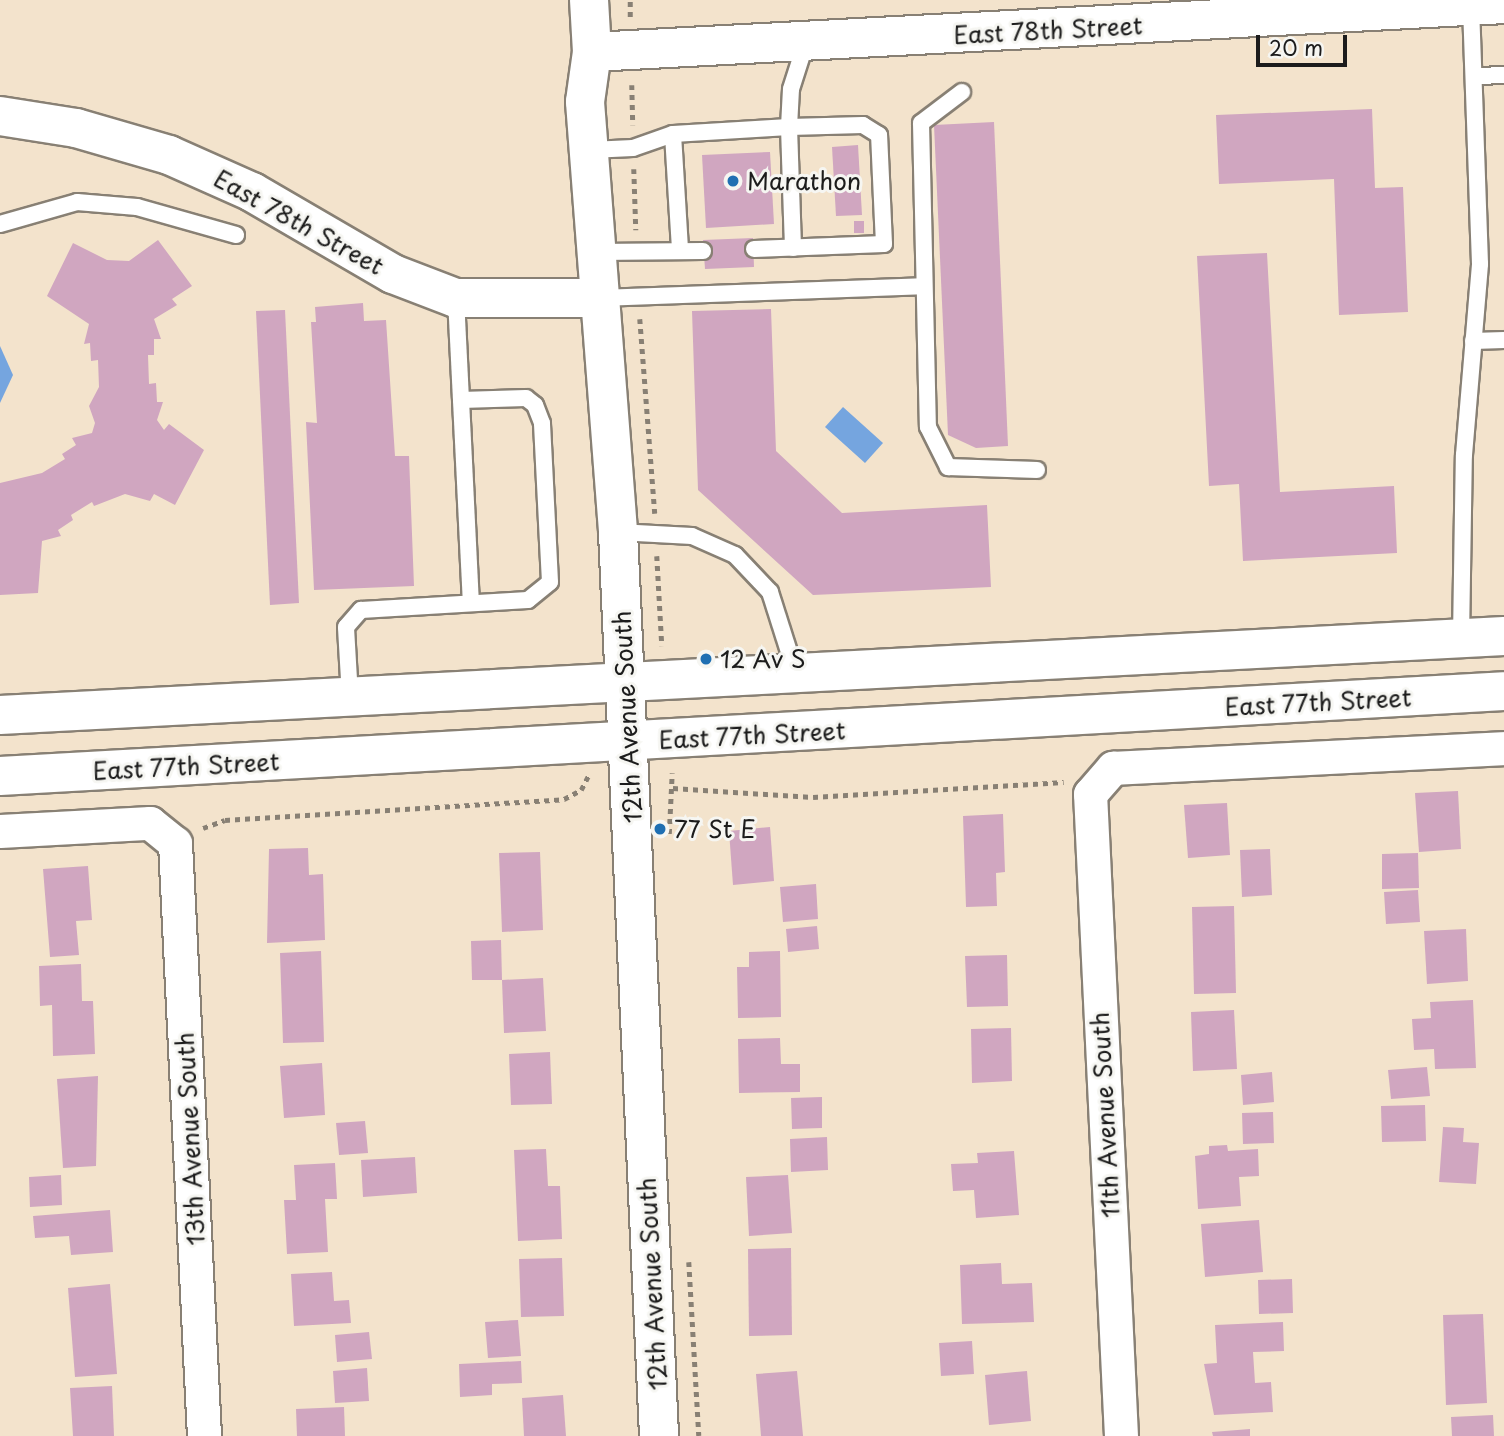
<!DOCTYPE html>
<style>
body{margin:0}
#map{position:relative;width:1504px;height:1436px;overflow:hidden;background:#f3e3cc;font-family:"Playpen Sans",sans-serif}
div>[style]{position:absolute}
[style*='--x']{left:calc(var(--x)*1px);top:calc(var(--y)*1px);width:calc(var(--w)*1px);rotate:calc(var(--a)*1deg)}
.water>*{inset:0;background:#75a5df}
.building>*{inset:0;background:#d0a6c0}
.path>*{height:4.5px;margin-top:-2.25px;transform-origin:0;background:repeating-linear-gradient(90deg,#888074 0 5px,transparent 0 10px)}
.roads{filter:drop-shadow(2px 0 #888074) drop-shadow(-2px 0 #888074) drop-shadow(0 2px #888074) drop-shadow(0 -2px #888074)}
.service>*{height:16px;margin:-8px;padding:0 8px;transform-origin:8px;border-radius:8px;background:#fff}
.minor>*{height:33px;margin:-16.5px;padding:0 16.5px;transform-origin:16.5px;border-radius:16.5px;background:#fff}
.tertiary>*{height:38px;margin:-19px;padding:0 19px;transform-origin:19px;border-radius:19px;background:#fff}
.dots>*{width:19px;height:19px;translate:-50% -50%;box-sizing:border-box;border:4px solid #f6f6f2;border-radius:50%}
span{translate:-50% -50%;white-space:nowrap;text-align:center;line-height:1.15;-webkit-text-stroke:6px #f6f6f2;paint-order:stroke}
.street-label{font-size:24px;color:#1c1c1c}
.poi-label{font-size:24px;color:#1c1c1c}
.left{translate:0 -50%;text-align:left}
.scale{position:absolute;left:1256px;top:35px;width:91px;height:32px;box-sizing:border-box;border:4px solid #1c1c1c;border-top:0;padding-left:9px;font-size:21px;line-height:24px;white-space:nowrap;color:#1c1c1c;-webkit-text-stroke:5px #f6f6f2;paint-order:stroke}
</style>
<div id="map">
<div class="water">
<div style="clip-path:polygon(0 346px,13px 375px,0 403px)"></div>
<div style="clip-path:polygon(843px 407px,883px 443px,865px 463px,825px 427px)"></div>
</div>
<div class="building">
<div style="clip-path:polygon(1372px 109px,1375px 188px,1403px 187px,1408px 312px,1339px 315px,1334px 179px,1219px 184px,1216px 115px)"></div>
<div style="clip-path:polygon(994px 122px,1008px 446px,976px 448px,948px 435px,934px 125px)"></div>
<div style="clip-path:polygon(858px 145px,862px 215px,836px 216px,832px 147px)"></div>
<div style="clip-path:polygon(770px 152px,774px 224px,706px 228px,702px 155px)"></div>
<div style="clip-path:polygon(854px 221px,864px 221px,864px 233px,854px 233px)"></div>
<div style="clip-path:polygon(753px 238px,754px 267px,705px 269px,703px 240px)"></div>
<div style="clip-path:polygon(158px 240px,192px 286px,172px 299px,177px 305px,154px 319px,161px 339px,154px 339px,154px 355px,148px 355px,149px 384px,156px 383px,157px 402px,163px 402px,157px 420px,164px 430px,169px 424px,204px 450px,175px 505px,154px 494px,150px 501px,125px 494px,94px 506px,92px 502px,71px 515px,73px 520px,58px 530px,61px 536px,42px 541px,38px 593px,0 595px,0 483px,42px 473px,65px 459px,62px 454px,76px 445px,72px 438px,92px 433px,95px 423px,89px 406px,99px 387px,98px 360px,91px 361px,90px 343px,84px 344px,89px 324px,47px 296px,73px 243px,107px 260px,129px 261px)"></div>
<div style="clip-path:polygon(1267px 253px,1280px 492px,1394px 486px,1397px 553px,1243px 561px,1239px 484px,1209px 486px,1197px 256px)"></div>
<div style="clip-path:polygon(363px 303px,364px 321px,386px 320px,395px 456px,409px 456px,414px 586px,314px 590px,306px 422px,317px 423px,311px 322px,316px 322px,315px 307px)"></div>
<div style="clip-path:polygon(771px 309px,776px 451px,842px 513px,987px 505px,991px 587px,813px 595px,698px 490px,692px 311px)"></div>
<div style="clip-path:polygon(285px 310px,299px 603px,270px 605px,256px 311px)"></div>
<div style="clip-path:polygon(1458px 791px,1461px 849px,1419px 852px,1415px 793px)"></div>
<div style="clip-path:polygon(1227px 803px,1230px 855px,1188px 858px,1184px 805px)"></div>
<div style="clip-path:polygon(1003px 814px,1005px 872px,996px 873px,997px 906px,966px 907px,963px 816px)"></div>
<div style="clip-path:polygon(770px 827px,774px 881px,733px 885px,729px 831px)"></div>
<div style="clip-path:polygon(308px 848px,309px 875px,323px 874px,325px 940px,267px 943px,269px 849px)"></div>
<div style="clip-path:polygon(1270px 849px,1272px 895px,1242px 897px,1240px 850px)"></div>
<div style="clip-path:polygon(540px 852px,543px 930px,502px 932px,499px 853px)"></div>
<div style="clip-path:polygon(1418px 853px,1419px 888px,1382px 889px,1382px 854px)"></div>
<div style="clip-path:polygon(88px 866px,92px 920px,76px 921px,79px 955px,50px 957px,43px 869px)"></div>
<div style="clip-path:polygon(816px 884px,818px 919px,783px 922px,780px 887px)"></div>
<div style="clip-path:polygon(1418px 890px,1420px 922px,1386px 924px,1384px 892px)"></div>
<div style="clip-path:polygon(1234px 906px,1236px 993px,1194px 994px,1192px 907px)"></div>
<div style="clip-path:polygon(817px 926px,819px 949px,788px 952px,786px 929px)"></div>
<div style="clip-path:polygon(1466px 929px,1468px 981px,1427px 984px,1424px 931px)"></div>
<div style="clip-path:polygon(501px 940px,502px 980px,472px 980px,471px 941px)"></div>
<div style="clip-path:polygon(321px 951px,324px 1042px,283px 1043px,280px 953px)"></div>
<div style="clip-path:polygon(780px 951px,781px 1017px,738px 1018px,737px 967px,749px 967px,749px 952px)"></div>
<div style="clip-path:polygon(1007px 955px,1008px 1006px,967px 1007px,965px 956px)"></div>
<div style="clip-path:polygon(81px 964px,82px 1001px,93px 1001px,95px 1054px,53px 1056px,52px 1005px,40px 1006px,39px 966px)"></div>
<div style="clip-path:polygon(543px 978px,546px 1031px,504px 1033px,502px 980px)"></div>
<div style="clip-path:polygon(1473px 1000px,1476px 1068px,1435px 1069px,1434px 1049px,1414px 1050px,1412px 1019px,1431px 1018px,1430px 1002px)"></div>
<div style="clip-path:polygon(1234px 1010px,1237px 1069px,1193px 1071px,1191px 1012px)"></div>
<div style="clip-path:polygon(1011px 1028px,1012px 1081px,972px 1083px,971px 1029px)"></div>
<div style="clip-path:polygon(780px 1038px,781px 1064px,800px 1064px,800px 1092px,739px 1093px,738px 1039px)"></div>
<div style="clip-path:polygon(550px 1052px,552px 1104px,511px 1105px,509px 1054px)"></div>
<div style="clip-path:polygon(322px 1063px,325px 1115px,284px 1118px,280px 1066px)"></div>
<div style="clip-path:polygon(1427px 1067px,1430px 1096px,1391px 1099px,1388px 1070px)"></div>
<div style="clip-path:polygon(1272px 1072px,1274px 1102px,1243px 1105px,1241px 1075px)"></div>
<div style="clip-path:polygon(98px 1076px,96px 1166px,63px 1168px,57px 1079px)"></div>
<div style="clip-path:polygon(822px 1097px,822px 1128px,792px 1129px,791px 1098px)"></div>
<div style="clip-path:polygon(1425px 1105px,1426px 1141px,1382px 1142px,1381px 1106px)"></div>
<div style="clip-path:polygon(1273px 1112px,1274px 1143px,1243px 1144px,1242px 1113px)"></div>
<div style="clip-path:polygon(365px 1121px,368px 1153px,339px 1155px,336px 1123px)"></div>
<div style="clip-path:polygon(1443px 1127px,1464px 1128px,1463px 1142px,1479px 1143px,1476px 1184px,1439px 1182px)"></div>
<div style="clip-path:polygon(827px 1137px,828px 1170px,791px 1172px,790px 1139px)"></div>
<div style="clip-path:polygon(1227px 1145px,1228px 1151px,1258px 1149px,1259px 1176px,1239px 1177px,1241px 1206px,1198px 1209px,1195px 1156px,1209px 1154px,1209px 1146px)"></div>
<div style="clip-path:polygon(546px 1149px,548px 1186px,560px 1186px,562px 1239px,518px 1241px,514px 1150px)"></div>
<div style="clip-path:polygon(1014px 1151px,1019px 1215px,976px 1218px,974px 1190px,953px 1191px,951px 1164px,978px 1163px,977px 1153px)"></div>
<div style="clip-path:polygon(415px 1157px,417px 1193px,363px 1197px,361px 1160px)"></div>
<div style="clip-path:polygon(335px 1163px,337px 1199px,325px 1199px,328px 1252px,287px 1254px,284px 1200px,296px 1200px,294px 1165px)"></div>
<div style="clip-path:polygon(61px 1175px,62px 1205px,30px 1207px,29px 1177px)"></div>
<div style="clip-path:polygon(788px 1175px,792px 1233px,749px 1236px,746px 1177px)"></div>
<div style="clip-path:polygon(110px 1210px,113px 1252px,71px 1255px,69px 1236px,35px 1238px,33px 1216px)"></div>
<div style="clip-path:polygon(1259px 1220px,1263px 1272px,1205px 1277px,1201px 1224px)"></div>
<div style="clip-path:polygon(791px 1248px,792px 1335px,749px 1336px,748px 1249px)"></div>
<div style="clip-path:polygon(562px 1258px,564px 1316px,521px 1317px,519px 1259px)"></div>
<div style="clip-path:polygon(1001px 1263px,1002px 1284px,1032px 1283px,1034px 1322px,962px 1324px,960px 1265px)"></div>
<div style="clip-path:polygon(332px 1272px,334px 1301px,349px 1300px,351px 1323px,294px 1326px,291px 1274px)"></div>
<div style="clip-path:polygon(1292px 1279px,1293px 1313px,1259px 1314px,1258px 1280px)"></div>
<div style="clip-path:polygon(110px 1284px,117px 1374px,75px 1377px,68px 1288px)"></div>
<div style="clip-path:polygon(1483px 1314px,1487px 1403px,1446px 1405px,1443px 1315px)"></div>
<div style="clip-path:polygon(518px 1320px,521px 1356px,488px 1358px,485px 1322px)"></div>
<div style="clip-path:polygon(1283px 1322px,1284px 1351px,1253px 1352px,1255px 1383px,1271px 1382px,1273px 1412px,1214px 1415px,1204px 1364px,1217px 1363px,1215px 1325px)"></div>
<div style="clip-path:polygon(369px 1332px,372px 1359px,337px 1362px,335px 1335px)"></div>
<div style="clip-path:polygon(972px 1341px,974px 1374px,941px 1376px,939px 1343px)"></div>
<div style="clip-path:polygon(521px 1361px,522px 1383px,492px 1384px,492px 1395px,460px 1397px,459px 1364px)"></div>
<div style="clip-path:polygon(367px 1368px,369px 1401px,335px 1403px,333px 1371px)"></div>
<div style="clip-path:polygon(797px 1371px,803px 1436px,761px 1436px,756px 1374px)"></div>
<div style="clip-path:polygon(1027px 1371px,1031px 1421px,989px 1425px,985px 1375px)"></div>
<div style="clip-path:polygon(112px 1386px,114px 1436px,73px 1436px,70px 1388px)"></div>
<div style="clip-path:polygon(563px 1395px,566px 1436px,524px 1436px,522px 1398px)"></div>
<div style="clip-path:polygon(344px 1407px,345px 1436px,297px 1436px,296px 1409px)"></div>
<div style="clip-path:polygon(1493px 1415px,1494px 1436px,1452px 1436px,1451px 1417px)"></div>
<div style="clip-path:polygon(1250px 1429px,1250px 1436px,1213px 1436px,1212px 1432px)"></div>
</div>
<div class="path">
<div style="--x:630;--y:17;--w:17;--a:-90"></div>
<div style="--x:632;--y:85;--w:40;--a:88.6"></div>
<div style="--x:634;--y:169;--w:61;--a:88.1"></div>
<div style="--x:640;--y:319;--w:195;--a:85.6"></div>
<div style="--x:657;--y:556;--w:90;--a:86.8"></div>
<div style="--x:673;--y:788;--w:140;--a:3.7"></div>
<div style="--x:813;--y:797;--w:251;--a:-3.4"></div>
<div style="--x:203;--y:828;--w:23;--a:-20"></div>
<div style="--x:225;--y:820;--w:340;--a:-3.5"></div>
<div style="--x:564;--y:799;--w:19;--a:-28"></div>
<div style="--x:581;--y:790;--w:16;--a:-63"></div>
<div style="--x:669;--y:834;--w:61;--a:-87.2"></div>
<div style="--x:689;--y:1262;--w:174;--a:86.7"></div>
</div>
<div class="roads">
<div class="service">
<div style="--x:1477;--y:76;--w:27;--a:-2"></div>
<div style="--x:962;--y:92;--w:51;--a:142.9"></div>
<div style="--x:921;--y:123;--w:304;--a:88.7"></div>
<div style="--x:928;--y:427;--w:45;--a:63.4"></div>
<div style="--x:948;--y:467;--w:89;--a:1.9"></div>
<div style="--x:590;--y:150;--w:43;--a:-2.7"></div>
<div style="--x:633;--y:148;--w:42;--a:-19.3"></div>
<div style="--x:0;--y:224;--w:80;--a:-15.9"></div>
<div style="--x:77;--y:202;--w:60;--a:4.8"></div>
<div style="--x:137;--y:207;--w:103;--a:15.8"></div>
<div style="--x:680;--y:249;--w:115;--a:-93.5"></div>
<div style="--x:673;--y:134;--w:116;--a:-3.5"></div>
<div style="--x:789;--y:127;--w:121;--a:88.1"></div>
<div style="--x:754;--y:249;--w:130;--a:-2.2"></div>
<div style="--x:884;--y:244;--w:109;--a:-92.6"></div>
<div style="--x:879;--y:135;--w:19;--a:-148"></div>
<div style="--x:863;--y:125;--w:74;--a:178.5"></div>
<div style="--x:789;--y:127;--w:38;--a:-87"></div>
<div style="--x:791;--y:89;--w:49;--a:-72.3"></div>
<div style="--x:597;--y:252;--w:106;--a:-0.5"></div>
<div style="--x:456;--y:298;--w:305;--a:87.2"></div>
<div style="--x:600;--y:298;--w:322;--a:-2.1"></div>
<div style="--x:1473;--y:341;--w:31;--a:-2"></div>
<div style="--x:618;--y:532;--w:74;--a:3.1"></div>
<div style="--x:692;--y:536;--w:47;--a:23.8"></div>
<div style="--x:735;--y:555;--w:51;--a:46.6"></div>
<div style="--x:770;--y:592;--w:86;--a:72.4"></div>
<div style="--x:1461;--y:638;--w:183;--a:-89.1"></div>
<div style="--x:1464;--y:455;--w:192;--a:-85.2"></div>
<div style="--x:1480;--y:264;--w:258;--a:-92"></div>
<div style="--x:350;--y:697;--w:70;--a:-93.3"></div>
<div style="--x:346;--y:627;--w:23;--a:-49"></div>
<div style="--x:361;--y:610;--w:167;--a:-3.4"></div>
<div style="--x:528;--y:600;--w:28;--a:-39"></div>
<div style="--x:550;--y:582;--w:159;--a:-92.9"></div>
<div style="--x:542;--y:423;--w:19;--a:-111"></div>
<div style="--x:535;--y:405;--w:11;--a:-142"></div>
<div style="--x:526;--y:398;--w:65;--a:178.2"></div>
</div>
<div class="minor">
<div style="--x:0;--y:831;--w:150;--a:-3.1"></div>
<div style="--x:150;--y:823;--w:32;--a:39"></div>
<div style="--x:175;--y:843;--w:594;--a:87.2"></div>
<div style="--x:1121;--y:1436;--w:643;--a:-92.76"></div>
<div style="--x:1090;--y:794;--w:35;--a:-49"></div>
<div style="--x:1113;--y:768;--w:392;--a:-2.9"></div>
</div>
<div class="tertiary">
<div style="--x:589;--y:0;--w:52;--a:86.7"></div>
<div style="--x:592;--y:52;--w:50;--a:98"></div>
<div style="--x:585;--y:102;--w:431;--a:85.6"></div>
<div style="--x:618;--y:532;--w:905;--a:87.4"></div>
<div style="--x:592;--y:52;--w:913;--a:-3.01"></div>
<div style="--x:0;--y:116;--w:77;--a:9"></div>
<div style="--x:76;--y:128;--w:97;--a:16.2"></div>
<div style="--x:169;--y:155;--w:91;--a:24"></div>
<div style="--x:252;--y:192;--w:163;--a:30.2"></div>
<div style="--x:393;--y:274;--w:67;--a:20.9"></div>
<div style="--x:456;--y:298;--w:144;--a:0"></div>
<div style="--x:0;--y:715;--w:1506;--a:-3.01"></div>
<div style="--x:0;--y:776;--w:1506;--a:-3.23"></div>
</div>
</div>
<div class="dots">
<div style="left:733px;top:181px;background:#1f6fb2"></div>
<div style="left:706px;top:659px;background:#1f6fb2"></div>
<div style="left:660px;top:829px;background:#1f6fb2"></div>
</div>
<div class="street-label">
<span style="left:1048px;top:30px;rotate:-3deg">East 78th Street</span>
<span style="left:299px;top:222px;rotate:29deg">East 78th Street</span>
<span style="left:1318px;top:702px;rotate:-3deg">East 77th Street</span>
<span style="left:627px;top:717px;rotate:-93deg">12th Avenue South</span>
<span style="left:752px;top:735px;rotate:-3deg">East 77th Street</span>
<span style="left:186px;top:766px;rotate:-3deg">East 77th Street</span>
<span style="left:1105px;top:1115px;rotate:-93deg">11th Avenue South</span>
<span style="left:190px;top:1139px;rotate:-93deg">13th Avenue South</span>
<span style="left:652px;top:1284px;rotate:-93deg">12th Avenue South</span>
</div>
<div class="poi-label">
<span class="left" style="left:747px;top:181px">Marathon</span>
<span class="left" style="left:720px;top:659px">12 Av S</span>
<span class="left" style="left:674px;top:829px">77 St E</span>
</div>
<div class="scale">20 m</div>
</div>
